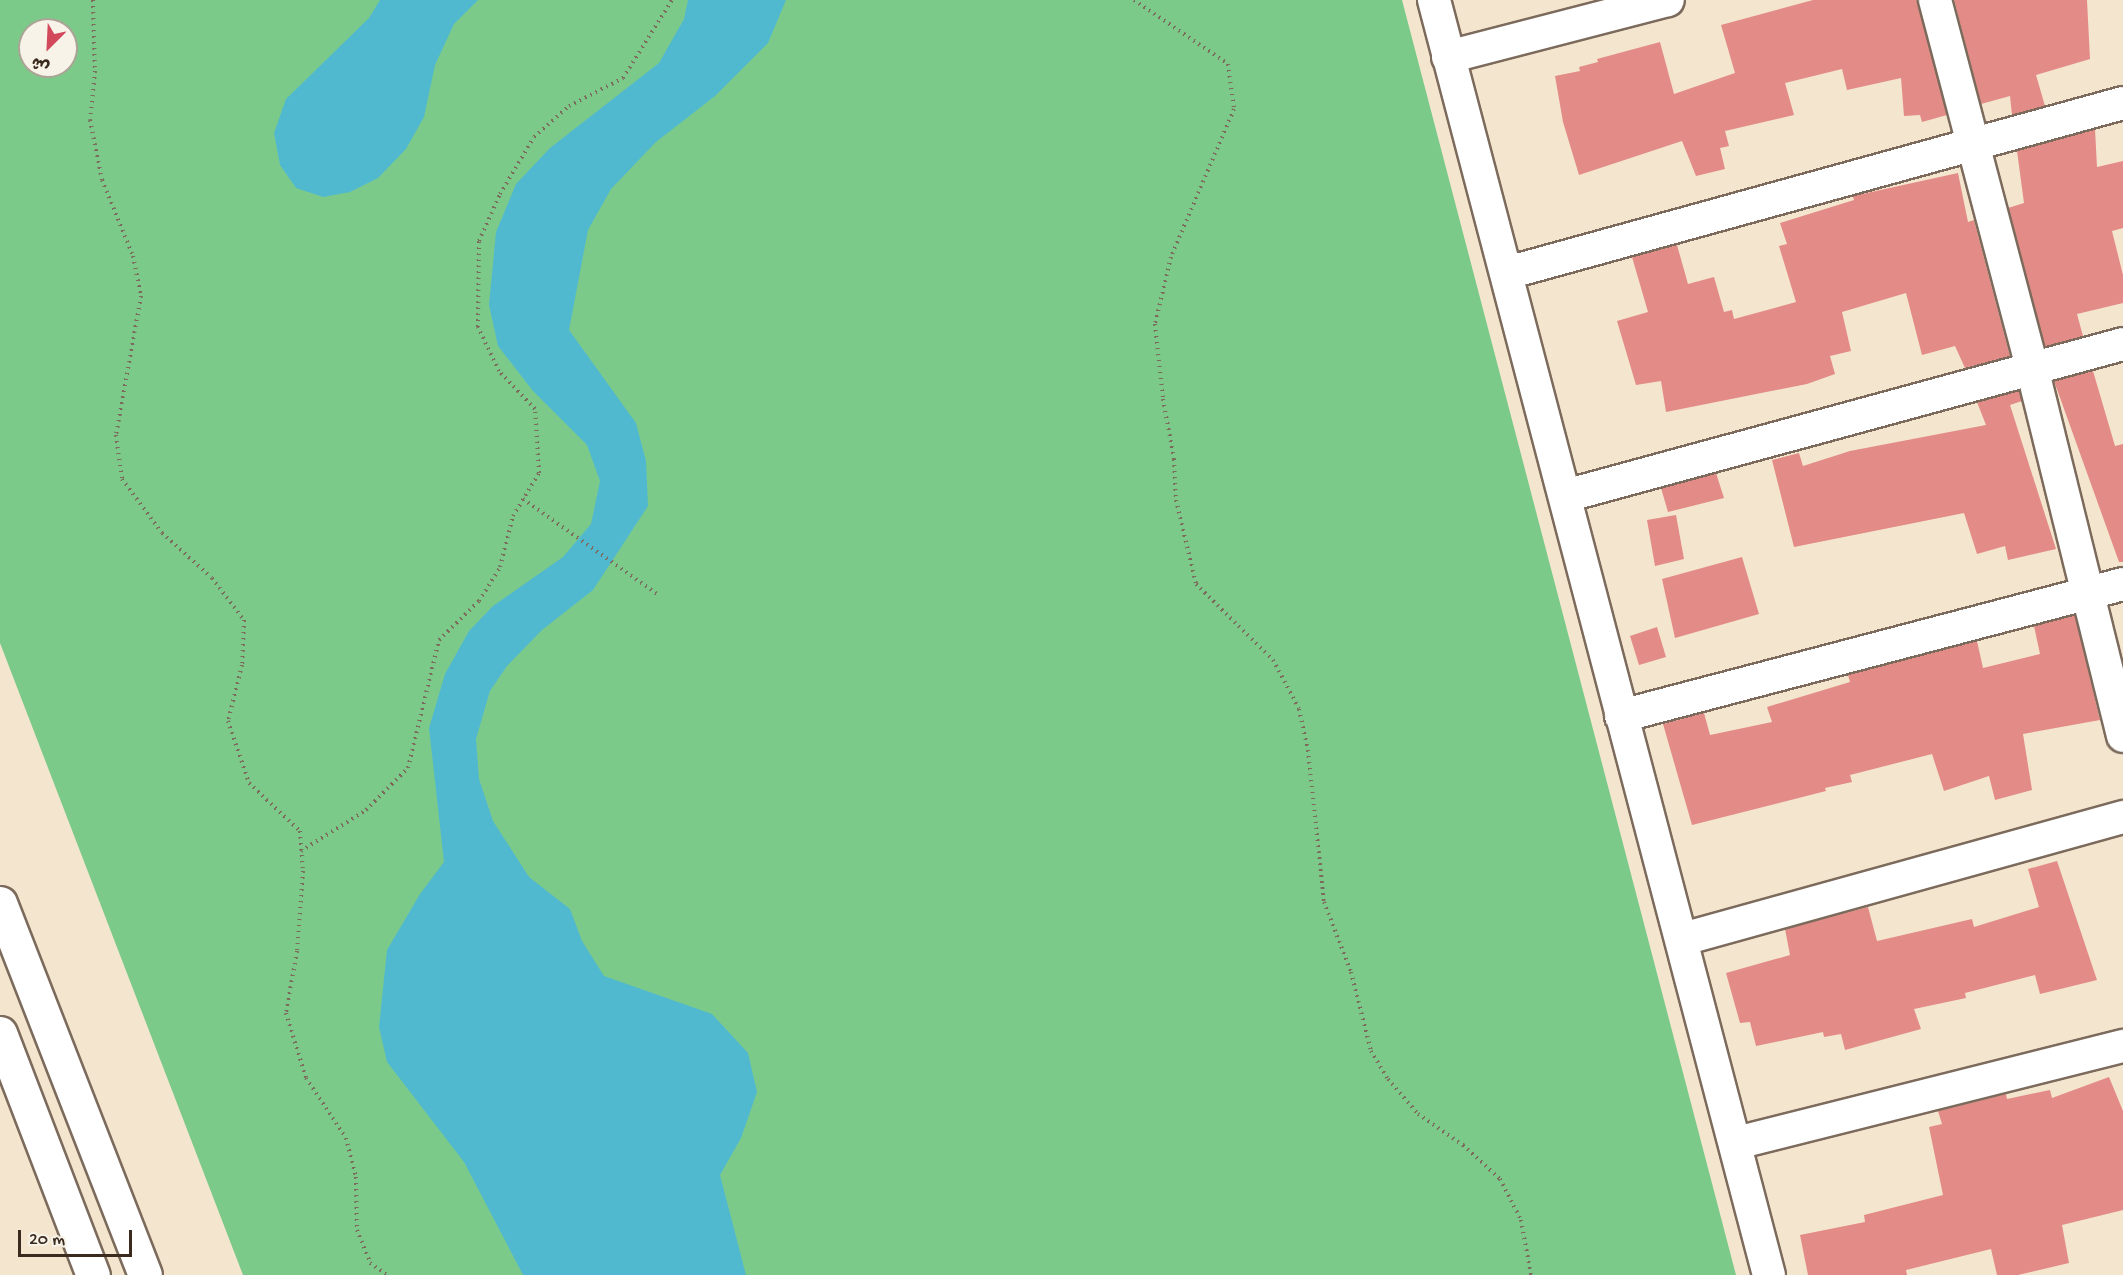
<!DOCTYPE html>
<meta charset="utf-8">
<style>
body{margin:0}
#map{position:relative;width:2123px;height:1275px;overflow:hidden;background:#f4e5ce;font-family:"Gochi Hand","Playpen Sans Arabic",sans-serif}
div>[style]{position:absolute}
[style*='--x']{left:calc(var(--x)*1px);top:calc(var(--y)*1px);width:calc(var(--w)*1px);rotate:calc(var(--a)*1deg)}
.green>*{inset:0;background:#7cca8a}
.water>*{inset:0;background:#51b9cf}
.building>*{inset:0;background:#e38b87}
.path>*{height:4px;margin-top:-2px;transform-origin:0;background:repeating-linear-gradient(90deg,#7c6b5c 0 1.5px,transparent 0 6px)}
.roads{filter:drop-shadow(2px 0 #7c6b5c) drop-shadow(-2px 0 #7c6b5c) drop-shadow(0 2px #7c6b5c) drop-shadow(0 -2px #7c6b5c)}
.street>*{height:32px;margin:-16px;padding:0 16px;transform-origin:16px;border-radius:16px;background:#fff}
.highway>*{height:33px;margin:-16.5px;padding:0 16.5px;transform-origin:16.5px;border-radius:16.5px;background:#fff}
span{translate:-50% -50%;white-space:nowrap;text-align:center;line-height:1.15;-webkit-text-stroke:4.5px #f7f3e8;paint-order:stroke}
.north{position:absolute;left:18px;top:18px;width:60px;height:60px;box-sizing:border-box;background:#f7f3e8;border:2px solid #aca397;border-radius:50%;rotate:204deg;font-size:16px;font-weight:700;line-height:24px;text-align:center;color:#3b2a1e}
.north::after{content:'';display:block;margin:auto;width:21px;height:27px;background:#d1495b;clip-path:polygon(50% 0,100% 100%,50% 72%,0 100%)}
.scale{position:absolute;left:18px;top:1230px;width:114px;height:27px;box-sizing:border-box;border:3px solid #3b2a1e;border-top:0;padding-left:8px;font-size:18px;line-height:21px;white-space:nowrap;color:#3b2a1e;-webkit-text-stroke:4px #f7f3e8;paint-order:stroke}
</style>
<div id="map">
<div class="green">
<div style="clip-path:polygon(evenodd,0 0,1402px 0,1736px 1275px,243px 1275px,0 643px,0 0,30px 30px,66px 30px,66px 66px,30px 66px,30px 30px)"></div>
</div>
<div class="water">
<div style="clip-path:polygon(380px 0,478px 0,454px 24px,435px 65px,424px 117px,406px 149px,378px 178px,350px 192px,323px 197px,296px 188px,280px 165px,274px 133px,286px 99px,369px 18px)"></div>
<div style="clip-path:polygon(688px 0,786px 0,768px 43px,715px 96px,656px 142px,611px 189px,588px 230px,569px 330px,636px 423px,646px 461px,648px 506px,593px 590px,542px 630px,507px 666px,490px 691px,476px 739px,479px 779px,493px 821px,529px 877px,570px 909px,582px 941px,604px 976px,712px 1014px,748px 1053px,757px 1092px,741px 1138px,720px 1175px,746px 1275px,523px 1275px,464px 1162px,387px 1062px,379px 1027px,387px 950px,420px 894px,444px 862px,429px 728px,445px 674px,469px 631px,493px 606px,563px 557px,591px 524px,600px 481px,587px 445px,533px 391px,498px 346px,489px 305px,496px 232px,516px 184px,550px 148px,659px 63px,684px 19px)"></div>
</div>
<div class="building">
<div style="clip-path:polygon(1813px 0,1918px 0,1947px 115px,1922px 122px,1920px 115px,1904px 116px,1901px 78px,1847px 90px,1842px 69px,1785px 83px,1794px 115px,1725px 131px,1729px 146px,1720px 148px,1725px 169px,1696px 176px,1682px 141px,1579px 175px,1563px 122px,1555px 76px,1580px 71px,1579px 67px,1598px 62px,1597px 59px,1660px 42px,1674px 94px,1735px 73px,1721px 25px)"></div>
<div style="clip-path:polygon(1954px 0,2087px 0,2090px 59px,2036px 75px,2045px 106px,2012px 115px,2010px 96px,1981px 104px)"></div>
<div style="clip-path:polygon(2095px 129px,2097px 167px,2123px 161px,2123px 228px,2112px 231px,2123px 275px,2123px 303px,2077px 314px,2083px 336px,2045px 347px,2008px 208px,2024px 203px,2017px 151px)"></div>
<div style="clip-path:polygon(1958px 173px,1968px 222px,1974px 220px,2010px 356px,1965px 368px,1955px 346px,1922px 355px,1906px 293px,1842px 312px,1851px 351px,1830px 356px,1835px 374px,1807px 384px,1666px 412px,1661px 381px,1636px 385px,1617px 321px,1648px 312px,1632px 257px,1677px 245px,1688px 284px,1714px 277px,1724px 312px,1732px 310px,1734px 319px,1796px 302px,1779px 246px,1787px 244px,1780px 223px,1854px 200px,1853px 196px)"></div>
<div style="clip-path:polygon(2093px 371px,2115px 446px,2123px 444px,2123px 562px,2119px 562px,2054px 381px)"></div>
<div style="clip-path:polygon(2019px 391px,2022px 401px,2010px 405px,2056px 549px,2008px 560px,2005px 546px,1977px 554px,1964px 513px,1794px 547px,1772px 460px,1799px 453px,1803px 466px,1850px 451px,1986px 425px,1977px 402px)"></div>
<div style="clip-path:polygon(1716px 473px,1724px 498px,1668px 512px,1661px 488px)"></div>
<div style="clip-path:polygon(1676px 515px,1684px 559px,1655px 566px,1647px 520px)"></div>
<div style="clip-path:polygon(1742px 557px,1759px 614px,1675px 638px,1662px 579px)"></div>
<div style="clip-path:polygon(2075px 615px,2100px 720px,2023px 734px,2032px 790px,1995px 800px,1989px 776px,1944px 791px,1932px 754px,1850px 775px,1852px 782px,1825px 788px,1826px 791px,1692px 825px,1663px 724px,1704px 713px,1710px 735px,1772px 722px,1767px 707px,1850px 682px,1848px 675px,1977px 641px,1983px 668px,2040px 654px,2034px 626px)"></div>
<div style="clip-path:polygon(1657px 627px,1666px 657px,1639px 665px,1630px 636px)"></div>
<div style="clip-path:polygon(2057px 861px,2097px 980px,2040px 994px,2035px 975px,1965px 993px,1966px 998px,1914px 1009px,1921px 1029px,1845px 1050px,1841px 1034px,1824px 1037px,1823px 1032px,1756px 1046px,1750px 1022px,1740px 1023px,1726px 973px,1790px 955px,1785px 929px,1868px 907px,1877px 941px,1972px 919px,1974px 927px,2039px 907px,2028px 869px)"></div>
<div style="clip-path:polygon(2109px 1077px,2123px 1111px,2123px 1210px,2062px 1225px,2069px 1263px,2018px 1275px,1997px 1275px,1991px 1249px,1906px 1270px,1907px 1275px,1808px 1275px,1800px 1235px,1865px 1222px,1864px 1215px,1943px 1195px,1929px 1127px,1942px 1124px,1938px 1111px,2006px 1094px,2007px 1099px,2050px 1090px,2052px 1098px)"></div>
</div>
<div class="path">
<div style="--x:93;--y:0;--w:71;--a:88.4"></div>
<div style="--x:95;--y:71;--w:49;--a:95.8"></div>
<div style="--x:90;--y:120;--w:61;--a:78.7"></div>
<div style="--x:102;--y:180;--w:82;--a:67.8"></div>
<div style="--x:133;--y:256;--w:41;--a:78.7"></div>
<div style="--x:141;--y:296;--w:141;--a:100.2"></div>
<div style="--x:116;--y:435;--w:44;--a:82.2"></div>
<div style="--x:122;--y:479;--w:67;--a:53.5"></div>
<div style="--x:162;--y:533;--w:67;--a:42"></div>
<div style="--x:212;--y:578;--w:53;--a:52.7"></div>
<div style="--x:244;--y:620;--w:45;--a:92.5"></div>
<div style="--x:242;--y:665;--w:58;--a:104"></div>
<div style="--x:228;--y:721;--w:65;--a:71.3"></div>
<div style="--x:249;--y:783;--w:70;--a:43.3"></div>
<div style="--x:300;--y:831;--w:40;--a:85.7"></div>
<div style="--x:303;--y:871;--w:80;--a:94.3"></div>
<div style="--x:297;--y:951;--w:63;--a:100.1"></div>
<div style="--x:286;--y:1013;--w:68;--a:72.9"></div>
<div style="--x:306;--y:1078;--w:72;--a:56.3"></div>
<div style="--x:346;--y:1138;--w:40;--a:75.6"></div>
<div style="--x:356;--y:1177;--w:53;--a:88.9"></div>
<div style="--x:357;--y:1230;--w:35;--a:68"></div>
<div style="--x:370;--y:1263;--w:21;--a:35"></div>
<div style="--x:1134;--y:0;--w:114;--a:34.2"></div>
<div style="--x:1228;--y:64;--w:45;--a:82.4"></div>
<div style="--x:1234;--y:109;--w:161;--a:113.1"></div>
<div style="--x:1171;--y:257;--w:69;--a:103.4"></div>
<div style="--x:1155;--y:324;--w:75;--a:83.9"></div>
<div style="--x:1163;--y:399;--w:61;--a:79.6"></div>
<div style="--x:1174;--y:459;--w:41;--a:87.2"></div>
<div style="--x:1176;--y:500;--w:86;--a:76.6"></div>
<div style="--x:1196;--y:584;--w:108;--a:44.6"></div>
<div style="--x:1273;--y:660;--w:55;--a:62"></div>
<div style="--x:1299;--y:709;--w:42;--a:77.6"></div>
<div style="--x:1308;--y:750;--w:153;--a:84"></div>
<div style="--x:1324;--y:902;--w:75;--a:68.9"></div>
<div style="--x:1351;--y:972;--w:81;--a:75.8"></div>
<div style="--x:1371;--y:1051;--w:33;--a:59"></div>
<div style="--x:1388;--y:1079;--w:46;--a:49.4"></div>
<div style="--x:1418;--y:1114;--w:55;--a:34.6"></div>
<div style="--x:1463;--y:1145;--w:50;--a:42.6"></div>
<div style="--x:1500;--y:1179;--w:46;--a:62.9"></div>
<div style="--x:1521;--y:1220;--w:56;--a:79.7"></div>
<div style="--x:523;--y:499;--w:164;--a:35.3"></div>
<div style="--x:301;--y:851;--w:77;--a:-32.2"></div>
<div style="--x:366;--y:810;--w:59;--a:-45"></div>
<div style="--x:408;--y:768;--w:132;--a:-76.4"></div>
<div style="--x:439;--y:640;--w:56;--a:-44.3"></div>
<div style="--x:479;--y:601;--w:40;--a:-58"></div>
<div style="--x:500;--y:567;--w:53;--a:-75.7"></div>
<div style="--x:513;--y:516;--w:50;--a:-58.8"></div>
<div style="--x:539;--y:473;--w:64;--a:-93.6"></div>
<div style="--x:535;--y:409;--w:52;--a:-133.5"></div>
<div style="--x:499;--y:371;--w:49;--a:-115.5"></div>
<div style="--x:478;--y:327;--w:86;--a:-89.3"></div>
<div style="--x:479;--y:241;--w:51;--a:-65.9"></div>
<div style="--x:500;--y:194;--w:66;--a:-59.2"></div>
<div style="--x:534;--y:137;--w:47;--a:-41.5"></div>
<div style="--x:569;--y:106;--w:61;--a:-27.4"></div>
<div style="--x:623;--y:78;--w:92;--a:-57.9"></div>
</div>
<div class="roads">
<div class="street">
<div style="--x:1434;--y:0;--w:1318;--a:75.28"></div>
<div style="--x:1935;--y:0;--w:381;--a:75.2"></div>
<div style="--x:2032;--y:368;--w:379;--a:76.1"></div>
<div style="--x:1448;--y:57;--w:227;--a:-14.5"></div>
<div style="--x:1507;--y:273;--w:639;--a:-15.43"></div>
<div style="--x:1565;--y:496;--w:578;--a:-15.24"></div>
<div style="--x:1621;--y:716;--w:519;--a:-14.73"></div>
<div style="--x:1683;--y:939;--w:457;--a:-15.5"></div>
<div style="--x:1736;--y:1143;--w:399;--a:-14.1"></div>
</div>
<div class="highway">
<div style="--x:0;--y:903;--w:399;--a:68.7"></div>
<div style="--x:0;--y:1033;--w:259;--a:69"></div>
</div>
</div>
<div class="north">ش</div>
<div class="scale">20 m</div>
</div>
